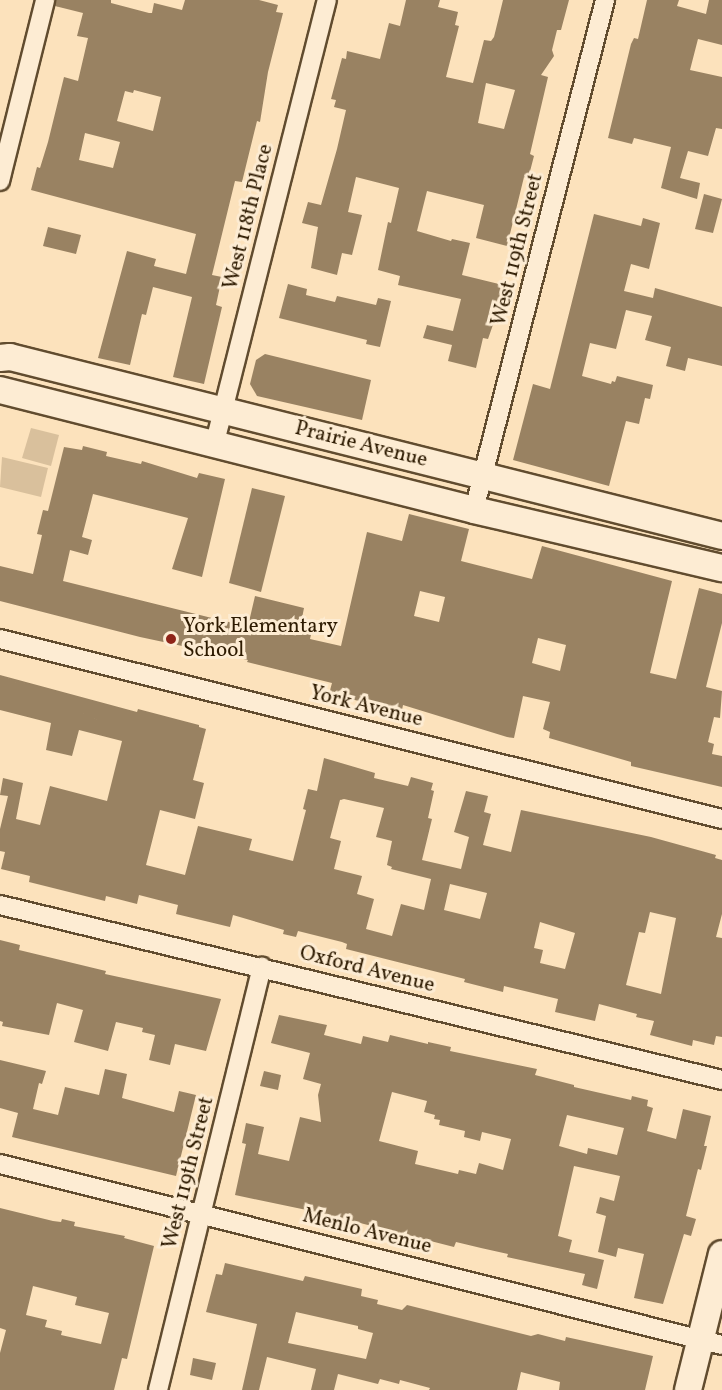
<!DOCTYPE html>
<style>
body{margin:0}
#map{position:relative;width:722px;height:1390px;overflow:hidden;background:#fce2bc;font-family:Vollkorn,serif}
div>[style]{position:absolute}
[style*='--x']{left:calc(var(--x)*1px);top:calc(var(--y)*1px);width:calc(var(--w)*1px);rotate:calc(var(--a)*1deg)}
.green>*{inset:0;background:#d9c09c}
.building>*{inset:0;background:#998262}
.roads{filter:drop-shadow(2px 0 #614c2f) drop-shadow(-2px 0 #614c2f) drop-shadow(0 2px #614c2f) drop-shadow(0 -2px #614c2f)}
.minor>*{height:18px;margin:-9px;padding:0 9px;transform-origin:9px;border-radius:9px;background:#fdecd3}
.secondary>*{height:26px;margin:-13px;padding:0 13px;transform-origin:13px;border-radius:13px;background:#fdecd3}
.dots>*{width:16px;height:16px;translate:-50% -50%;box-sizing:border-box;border:3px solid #fdecd3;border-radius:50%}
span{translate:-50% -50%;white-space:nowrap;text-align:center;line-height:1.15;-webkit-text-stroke:6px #fdecd3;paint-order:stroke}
.street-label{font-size:21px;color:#2d1a00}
.poi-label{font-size:21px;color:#2d1a00}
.left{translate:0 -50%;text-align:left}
</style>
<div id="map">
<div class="green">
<div style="clip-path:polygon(31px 428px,59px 435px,51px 466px,22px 458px)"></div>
<div style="clip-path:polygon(2px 457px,48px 468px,41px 497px,0 487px)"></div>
</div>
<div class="building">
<div style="clip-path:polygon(evenodd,56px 0,111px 0,111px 3px,149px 13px,152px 13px,154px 3px,182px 10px,185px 0,259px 0,278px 5px,276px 12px,283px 13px,268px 72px,260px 122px,257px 121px,242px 182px,235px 181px,212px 275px,222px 277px,216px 305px,222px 307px,204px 384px,173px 377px,192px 297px,153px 287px,146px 315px,142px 314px,130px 365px,98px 358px,127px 251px,156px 259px,154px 266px,186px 274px,196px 234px,31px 190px,37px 167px,40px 168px,48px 142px,64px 77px,78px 81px,88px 38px,77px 36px,83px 13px,55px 6px,56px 0,134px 90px,161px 97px,153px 131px,117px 121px,125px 91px,133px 93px,134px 90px,56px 0,85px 133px,120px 142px,113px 168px,79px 160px,85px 133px)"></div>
<div style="clip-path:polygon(evenodd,406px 0,440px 0,438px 7px,458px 12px,455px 25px,459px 26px,446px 77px,473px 83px,484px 40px,491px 41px,494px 37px,503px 0,569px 0,561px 30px,557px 30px,552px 50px,554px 56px,541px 75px,548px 77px,530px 154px,534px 156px,528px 179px,524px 177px,507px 246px,476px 238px,484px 205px,427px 191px,417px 231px,451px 241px,452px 239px,470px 243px,462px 275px,503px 285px,495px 319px,488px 339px,483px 338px,476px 368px,448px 361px,452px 345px,423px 338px,427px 325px,453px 331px,461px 299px,398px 285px,400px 276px,378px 270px,388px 222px,391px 223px,399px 188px,356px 177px,348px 212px,362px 215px,352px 255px,342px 253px,337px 275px,311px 268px,318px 227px,302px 223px,308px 202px,321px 205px,337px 149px,346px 110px,334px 107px,336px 100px,331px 99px,342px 58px,346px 59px,347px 51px,380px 59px,389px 23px,400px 26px,406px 0,486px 83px,515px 90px,504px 129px,478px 123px,486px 83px)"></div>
<div style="clip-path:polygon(647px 0,679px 0,677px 6px,706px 14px,709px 0,722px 0,722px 45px,698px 39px,690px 70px,722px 77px,722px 129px,716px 128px,708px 156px,688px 151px,680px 178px,700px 183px,697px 199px,661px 188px,671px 147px,634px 138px,632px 144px,608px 138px,631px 44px,634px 38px,638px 39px)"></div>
<div style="clip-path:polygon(704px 194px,722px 199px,713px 233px,695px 229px)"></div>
<div style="clip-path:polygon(594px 214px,641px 226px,643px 218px,660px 223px,649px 269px,631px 264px,624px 291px,653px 298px,655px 288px,722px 307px,722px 366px,688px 358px,685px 371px,666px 366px,671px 347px,645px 340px,652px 316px,626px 310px,616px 349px,590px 343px,582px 376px,611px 384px,612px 381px,615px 382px,617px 376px,653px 385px,650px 399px,645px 398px,639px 424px,626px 421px,609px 486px,513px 460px,533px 384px,550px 389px)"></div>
<div style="clip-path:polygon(48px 227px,81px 235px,76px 254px,43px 246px)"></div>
<div style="clip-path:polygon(288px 284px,307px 289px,306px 295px,335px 302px,337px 296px,376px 305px,378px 298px,391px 301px,380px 347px,366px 344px,367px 340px,279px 318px)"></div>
<div style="clip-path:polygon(265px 354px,371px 380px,362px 420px,257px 396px,250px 384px,256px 360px)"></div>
<div style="clip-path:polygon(evenodd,83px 446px,107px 452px,106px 456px,141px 464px,142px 461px,197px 478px,199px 473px,225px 479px,202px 577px,172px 569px,188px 518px,93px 494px,82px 537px,92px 540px,88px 555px,70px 550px,63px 581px,224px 621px,248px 626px,255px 596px,304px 608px,301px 623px,313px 626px,310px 639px,341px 646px,367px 532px,402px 541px,409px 514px,469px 529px,461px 561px,532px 579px,542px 546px,672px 581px,650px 673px,676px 679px,699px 588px,722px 594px,722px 623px,706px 687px,722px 691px,720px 718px,714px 717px,708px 742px,714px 744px,712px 754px,722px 756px,722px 787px,631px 766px,631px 762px,549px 738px,550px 732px,543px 729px,550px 702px,523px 696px,514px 738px,507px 737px,403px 705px,402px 710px,389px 708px,329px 694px,332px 683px,247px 662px,248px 660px,140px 637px,0 601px,0 566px,33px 574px,42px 535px,37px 534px,43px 510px,48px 511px,64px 447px,82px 450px,83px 446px,420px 591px,445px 597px,439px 622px,414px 616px,420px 591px,83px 446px,538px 638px,566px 645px,560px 671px,532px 663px,538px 638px)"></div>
<div style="clip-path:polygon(252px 488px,285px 496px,261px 592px,229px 583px)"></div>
<div style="clip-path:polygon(evenodd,0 675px,137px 712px,138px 709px,199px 725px,199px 727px,206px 729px,193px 780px,204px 783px,195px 819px,160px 810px,146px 865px,185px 875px,198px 826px,252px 839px,249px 850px,293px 861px,306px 810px,303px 809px,308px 789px,317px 791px,324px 758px,375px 773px,374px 778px,408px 786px,411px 777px,433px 783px,431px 790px,434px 791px,428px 818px,432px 819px,422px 860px,461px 869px,469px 837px,454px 832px,466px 791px,488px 796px,484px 812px,491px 814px,483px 845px,511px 852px,521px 810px,651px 837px,716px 855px,715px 858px,722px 860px,722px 914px,716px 937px,722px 938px,722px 1037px,716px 1036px,714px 1045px,693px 1040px,692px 1046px,650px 1035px,654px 1021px,636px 1017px,637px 1014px,599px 1004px,595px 1021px,555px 1012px,558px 999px,504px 986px,503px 992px,464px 982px,465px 979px,346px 949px,347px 944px,342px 942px,298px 931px,296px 937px,283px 934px,284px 930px,233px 915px,230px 927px,176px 914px,178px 905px,139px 895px,137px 904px,106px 896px,105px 901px,29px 882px,30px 876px,1px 869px,5px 852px,0 851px,0 829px,8px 796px,0 795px,3px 778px,23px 783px,16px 819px,40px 825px,50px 786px,107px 801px,122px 741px,79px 730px,72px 756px,46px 750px,51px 723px,0 710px,0 675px,344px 799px,384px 808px,376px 837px,392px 841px,387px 865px,392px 867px,391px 869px,431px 879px,424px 910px,401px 904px,392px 936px,366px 929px,374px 899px,357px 894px,362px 876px,334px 869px,341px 841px,330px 838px,340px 800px,344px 799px,0 675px,450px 884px,487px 893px,480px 919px,444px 910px,450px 884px,0 675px,650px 912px,676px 918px,661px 994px,626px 985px,639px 932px,645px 933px,650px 912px,0 675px,540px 922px,575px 933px,565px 969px,540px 963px,543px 950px,534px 948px,540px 922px)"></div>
<div style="clip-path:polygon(0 940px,20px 945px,19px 950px,106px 971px,105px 974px,221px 999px,206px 1051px,175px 1044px,170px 1065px,149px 1060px,155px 1035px,142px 1032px,143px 1028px,116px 1022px,108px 1051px,74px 1042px,83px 1010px,57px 1003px,49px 1035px,2px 1026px,3px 1022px,0 1021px)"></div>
<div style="clip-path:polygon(evenodd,279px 1015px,327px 1025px,324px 1035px,361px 1044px,363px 1036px,388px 1042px,390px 1035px,428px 1044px,428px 1042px,451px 1047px,450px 1051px,537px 1069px,535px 1075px,574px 1085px,574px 1087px,631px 1100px,632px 1096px,648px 1100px,647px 1106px,653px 1108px,647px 1131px,676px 1139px,683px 1109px,711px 1116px,704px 1146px,707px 1146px,701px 1170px,698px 1169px,686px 1216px,696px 1219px,691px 1236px,684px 1234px,663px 1304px,634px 1298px,644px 1254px,618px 1248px,616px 1257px,598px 1252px,606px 1216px,596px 1213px,600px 1197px,614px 1201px,620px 1176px,574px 1166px,558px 1236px,572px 1240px,569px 1252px,604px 1260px,597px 1289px,582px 1285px,585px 1274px,507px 1257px,508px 1254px,481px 1248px,456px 1242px,454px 1247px,321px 1213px,235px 1195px,246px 1144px,242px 1143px,246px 1123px,264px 1127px,258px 1154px,289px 1161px,300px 1117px,321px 1122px,318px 1095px,321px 1084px,303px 1079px,310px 1053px,271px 1043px,279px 1015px,392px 1092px,427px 1101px,424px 1112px,435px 1115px,434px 1119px,440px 1120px,439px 1125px,465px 1131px,464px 1137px,480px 1141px,482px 1132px,511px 1139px,503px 1170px,479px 1163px,476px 1174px,459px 1170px,458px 1174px,415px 1164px,418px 1151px,379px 1141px,392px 1092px,279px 1015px,567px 1115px,624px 1128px,617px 1155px,588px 1148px,587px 1154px,559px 1146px,567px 1115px)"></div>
<div style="clip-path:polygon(0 1060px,46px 1071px,42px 1084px,39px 1083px,33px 1109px,58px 1115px,65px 1087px,99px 1095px,105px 1069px,127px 1074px,122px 1098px,174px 1112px,179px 1091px,196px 1095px,176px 1176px,12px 1137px,18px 1113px,0 1108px)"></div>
<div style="clip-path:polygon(264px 1071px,281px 1075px,278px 1090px,260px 1086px)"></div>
<div style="clip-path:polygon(evenodd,0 1208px,53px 1221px,61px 1222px,62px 1219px,75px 1222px,74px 1226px,125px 1236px,124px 1238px,154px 1246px,127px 1359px,122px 1358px,114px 1390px,0 1390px,0 1353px,6px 1330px,0 1328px,0 1208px,33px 1286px,77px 1297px,75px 1305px,109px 1313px,101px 1344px,61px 1335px,62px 1331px,45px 1327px,47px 1320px,26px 1315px,33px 1286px)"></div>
<div style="clip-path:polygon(evenodd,225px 1263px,303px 1281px,305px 1276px,362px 1289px,361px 1296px,378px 1300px,377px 1304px,402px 1310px,407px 1305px,531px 1336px,538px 1334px,565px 1341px,566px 1337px,653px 1356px,645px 1390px,559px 1390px,560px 1382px,521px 1372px,517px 1390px,429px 1390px,430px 1388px,400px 1380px,399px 1384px,380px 1379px,378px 1384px,338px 1374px,334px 1390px,311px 1390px,316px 1369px,267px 1357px,259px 1390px,242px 1390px,257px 1324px,206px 1312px,216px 1274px,222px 1275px,225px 1263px,296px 1312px,358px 1326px,358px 1329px,373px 1333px,366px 1359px,288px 1343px,296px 1312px)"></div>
<div style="clip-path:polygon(193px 1358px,216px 1363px,212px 1380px,190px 1375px)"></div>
</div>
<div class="roads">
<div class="minor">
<div style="--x:0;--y:181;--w:187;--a:-76"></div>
<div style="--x:214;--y:446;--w:460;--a:-75.8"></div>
<div style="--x:474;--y:510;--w:527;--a:-75.59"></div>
<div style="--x:0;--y:639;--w:744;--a:14"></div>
<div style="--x:0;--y:905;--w:743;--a:13.62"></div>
<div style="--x:0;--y:1164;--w:744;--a:14.07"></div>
<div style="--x:158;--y:1390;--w:436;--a:-76.2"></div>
</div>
<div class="secondary">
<div style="--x:0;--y:358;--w:10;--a:-6"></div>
<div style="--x:10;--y:357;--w:734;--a:14.11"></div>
<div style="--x:0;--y:390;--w:489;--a:14.2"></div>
<div style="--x:474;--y:510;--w:255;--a:13.2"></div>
<div style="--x:688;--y:1390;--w:140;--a:-76"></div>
</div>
</div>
<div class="dots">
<div style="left:171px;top:639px;background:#8f2418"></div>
</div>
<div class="street-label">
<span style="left:249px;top:217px;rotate:-76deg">West 118th Place</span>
<span style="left:518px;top:250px;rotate:-76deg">West 119th Street</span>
<span style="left:361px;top:445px;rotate:14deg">Prairie Avenue</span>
<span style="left:366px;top:707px;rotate:14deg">York Avenue</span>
<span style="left:367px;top:970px;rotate:14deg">Oxford Avenue</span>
<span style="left:189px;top:1173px;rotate:-76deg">West 119th Street</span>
<span style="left:367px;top:1232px;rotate:14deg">Menlo Avenue</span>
</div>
<div class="poi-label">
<span class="left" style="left:183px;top:639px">York Elementary<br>School</span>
</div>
</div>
